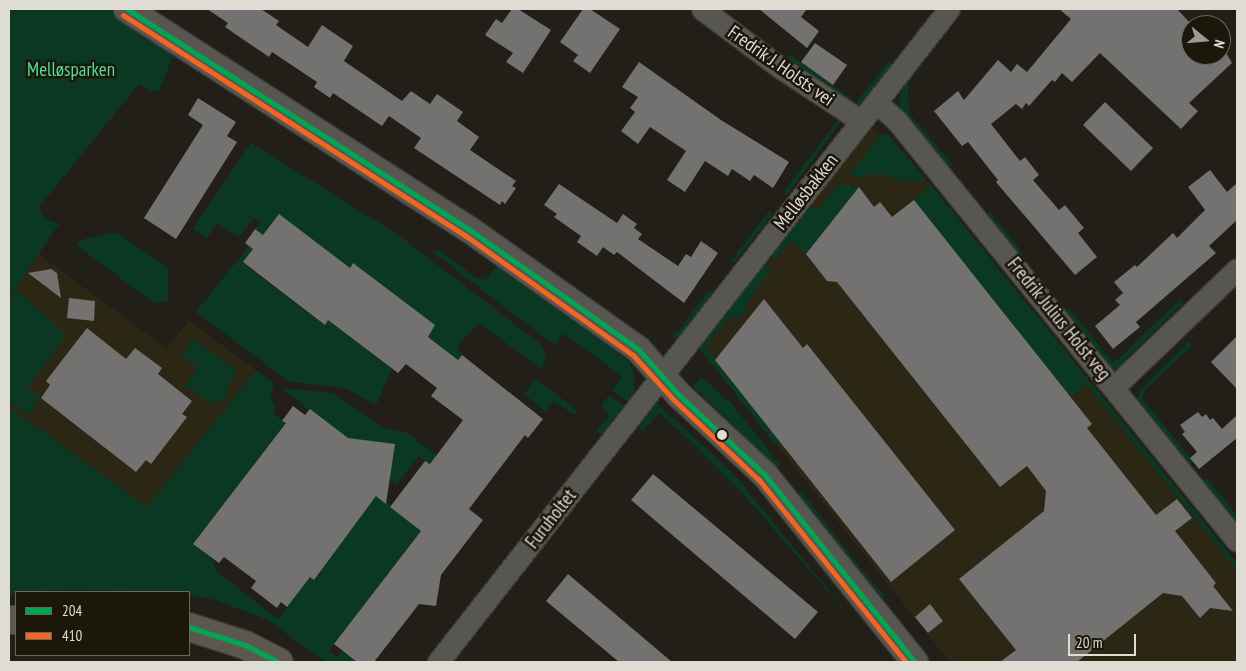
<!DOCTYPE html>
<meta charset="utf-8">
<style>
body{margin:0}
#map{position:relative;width:1246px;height:671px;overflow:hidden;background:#211f18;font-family:"PT Sans Narrow",sans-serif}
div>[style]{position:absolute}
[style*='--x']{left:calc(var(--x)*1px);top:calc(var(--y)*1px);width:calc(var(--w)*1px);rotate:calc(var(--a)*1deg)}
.built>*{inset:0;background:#2c2615}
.green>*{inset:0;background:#0b3823}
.building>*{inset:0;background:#747171}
.roads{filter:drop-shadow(1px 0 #3d3b35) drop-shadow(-1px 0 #3d3b35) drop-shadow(0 1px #3d3b35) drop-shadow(0 -1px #3d3b35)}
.minor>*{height:21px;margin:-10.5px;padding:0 10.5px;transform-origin:10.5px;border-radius:10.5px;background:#585650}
.tertiary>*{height:26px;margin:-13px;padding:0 13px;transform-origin:13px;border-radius:13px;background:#585650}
.primary>*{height:28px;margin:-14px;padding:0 14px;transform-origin:14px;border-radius:14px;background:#5c584f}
.bus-1>*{height:5px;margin:-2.5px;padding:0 2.5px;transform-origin:2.5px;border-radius:2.5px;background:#00a651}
.bus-2>*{height:5px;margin:-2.5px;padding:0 2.5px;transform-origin:2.5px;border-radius:2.5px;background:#f26522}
.dots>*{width:14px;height:14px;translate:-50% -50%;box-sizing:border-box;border:2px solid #1b170b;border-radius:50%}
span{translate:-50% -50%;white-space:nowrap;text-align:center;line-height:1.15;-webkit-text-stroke:5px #1b170b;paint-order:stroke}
.street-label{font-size:19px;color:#dfdcd3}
.park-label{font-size:19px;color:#50dd9b}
.frame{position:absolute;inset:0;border:10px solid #dfdcd3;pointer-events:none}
.legend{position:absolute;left:15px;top:591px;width:175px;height:65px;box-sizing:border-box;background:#1b170b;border:1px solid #69665b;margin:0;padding:6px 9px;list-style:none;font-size:15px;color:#dfdcd3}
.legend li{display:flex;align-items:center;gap:10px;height:25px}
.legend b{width:25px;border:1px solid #69665b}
.north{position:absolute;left:1181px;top:15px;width:50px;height:50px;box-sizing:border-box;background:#1b170b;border:1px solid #69665b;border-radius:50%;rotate:107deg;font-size:14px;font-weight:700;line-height:20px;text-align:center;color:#dfdcd3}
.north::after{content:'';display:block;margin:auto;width:18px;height:22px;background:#9c9a92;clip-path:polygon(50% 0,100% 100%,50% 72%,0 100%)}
.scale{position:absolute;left:1068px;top:634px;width:68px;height:22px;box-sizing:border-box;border:2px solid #dfdcd3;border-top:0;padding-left:6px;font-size:15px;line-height:18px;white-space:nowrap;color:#dfdcd3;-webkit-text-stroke:4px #1b170b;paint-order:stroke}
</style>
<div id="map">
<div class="built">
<div style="clip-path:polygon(874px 128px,881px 135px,888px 134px,931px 185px,1237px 563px,1237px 662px,950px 662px,697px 345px,863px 132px)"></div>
<div style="clip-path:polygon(37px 253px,166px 348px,189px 321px,256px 370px,147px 507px,9px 407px,9px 298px)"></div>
</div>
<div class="green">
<div style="clip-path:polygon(9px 9px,110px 9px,174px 54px,159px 91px,152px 91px,139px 84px,39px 207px,43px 218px,59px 224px,9px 298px)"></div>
<div style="clip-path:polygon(929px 50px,931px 52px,908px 83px,909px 113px,953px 165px,949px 168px,899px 106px,902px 87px)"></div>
<div style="clip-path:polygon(791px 55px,856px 102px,889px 61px,894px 64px,857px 109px,787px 60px)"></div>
<div style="clip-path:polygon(839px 119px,843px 119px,787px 195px,783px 192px)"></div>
<div style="clip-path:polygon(888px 134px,925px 179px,921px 182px,898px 180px,882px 173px,881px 175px,868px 174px,866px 178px,849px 175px,881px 135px)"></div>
<div style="clip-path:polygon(251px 143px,400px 236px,543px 346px,546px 359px,541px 368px,478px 323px,457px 346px,462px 355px,458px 360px,428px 337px,432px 329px,353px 264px,350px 268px,263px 235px,255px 229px,261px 223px,254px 218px,239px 237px,217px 223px,207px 238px,193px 229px)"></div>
<div style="clip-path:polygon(838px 185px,859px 187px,806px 254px,790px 240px,775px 260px,768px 254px,805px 206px,819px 209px)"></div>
<div style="clip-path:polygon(931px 185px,1237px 563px,1237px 570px,1087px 385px,1071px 397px,998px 307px,914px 200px)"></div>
<div style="clip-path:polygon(769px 211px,773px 213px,734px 263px,731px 261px)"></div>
<div style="clip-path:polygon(990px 212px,1023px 253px,1020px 255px,986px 216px)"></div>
<div style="clip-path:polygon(116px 232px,168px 268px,168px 301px,155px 304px,76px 245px,84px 239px)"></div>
<div style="clip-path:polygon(249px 246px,253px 249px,243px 263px,324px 325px,328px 320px,392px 369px,376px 405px,345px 388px,290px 382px,196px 312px)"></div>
<div style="clip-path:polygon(437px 249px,475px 277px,486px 280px,496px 266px,609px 345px,629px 362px,634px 374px,634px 399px,627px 402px,612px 390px,622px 376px,564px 334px,556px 344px,548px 340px,434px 253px)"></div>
<div style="clip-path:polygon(762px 261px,771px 270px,745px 305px,749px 310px,735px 319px,731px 316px,706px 346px,783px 444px,775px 444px,697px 345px)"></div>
<div style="clip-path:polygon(17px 290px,66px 335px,28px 388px,41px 398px,28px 415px,9px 401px,9px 303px)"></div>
<div style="clip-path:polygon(709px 290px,713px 292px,677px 339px,672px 334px,678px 332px)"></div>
<div style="clip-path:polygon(1180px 299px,1183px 304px,1125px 359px,1128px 362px,1120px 369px,1113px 369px,1066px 311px,1069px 308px,1112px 361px,1117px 360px)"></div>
<div style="clip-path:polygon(194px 339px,238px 371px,226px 388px,229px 392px,224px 402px,210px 403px,185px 385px,198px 368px,182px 355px)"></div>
<div style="clip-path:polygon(1188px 342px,1192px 346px,1145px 390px,1142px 398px,1193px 461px,1190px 464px,1138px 399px,1140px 390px)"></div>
<div style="clip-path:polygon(256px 370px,274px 383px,270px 399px,275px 404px,274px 414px,286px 423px,193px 544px,213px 559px,215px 570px,278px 619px,310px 577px,315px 580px,375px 492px,421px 531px,329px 651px,337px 657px,342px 651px,357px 662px,325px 662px,268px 620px,215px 600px,189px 595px,189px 592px,71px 590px,16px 592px,9px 596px,9px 407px,147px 507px)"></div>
<div style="clip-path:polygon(701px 377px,731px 403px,770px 452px,780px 465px,777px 468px,693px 386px)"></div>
<div style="clip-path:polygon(536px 379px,578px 411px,574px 415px,554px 401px,546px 412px,524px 394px)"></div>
<div style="clip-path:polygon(281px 388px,333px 393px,384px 428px,407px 433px,478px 487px,470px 495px,419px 456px,396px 485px,390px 480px,392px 444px,345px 438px)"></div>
<div style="clip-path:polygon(609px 395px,626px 407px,603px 435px,597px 431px,610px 414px,601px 406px)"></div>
<div style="clip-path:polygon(657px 403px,734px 474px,862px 631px,746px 497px,687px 438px,659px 413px,643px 432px,639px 427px)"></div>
<div style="clip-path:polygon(1207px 478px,1237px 515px,1237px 522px,1203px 481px)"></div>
<div style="clip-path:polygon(802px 492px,859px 566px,885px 596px,880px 599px,798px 496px)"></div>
</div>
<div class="building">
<div style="clip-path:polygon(207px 9px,261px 9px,279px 21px,276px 25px,308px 47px,322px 25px,353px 46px,344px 61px,402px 101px,411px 91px,430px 104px,437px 94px,463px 112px,457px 121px,479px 137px,470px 150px,516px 181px,512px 186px,516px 188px,505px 204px,502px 201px,500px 205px,414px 148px,421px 138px,389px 116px,382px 126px,333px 93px,330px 98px,314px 87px,317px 82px,272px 52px,269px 57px,225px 27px,228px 23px)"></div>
<div style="clip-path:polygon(512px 9px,518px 9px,551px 30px,523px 73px,506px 62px,513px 53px,485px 35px,496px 19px,502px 23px)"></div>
<div style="clip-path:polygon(583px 9px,590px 9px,620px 29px,590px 73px,573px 61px,578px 55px,560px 42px)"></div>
<div style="clip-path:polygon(759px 9px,807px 9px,801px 17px,819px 31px,807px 48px)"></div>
<div style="clip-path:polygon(1059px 9px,1177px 9px,1192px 25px,1191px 55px,1221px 55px,1221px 44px,1232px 63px,1189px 103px,1198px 111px,1181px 129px,1100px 53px,1072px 82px,1062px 73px,1055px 82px,1052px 80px,1029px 106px,1026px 103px,1022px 109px,1016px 104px,991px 124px,1020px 161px,1025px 157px,1039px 175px,1033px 180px,1059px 210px,1065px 205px,1084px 228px,1078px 233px,1097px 257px,1075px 275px,996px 182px,998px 180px,968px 142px,962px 146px,934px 111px,958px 91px,964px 100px,998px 60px,1011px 72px,1017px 64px,1027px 72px,1071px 19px)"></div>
<div style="clip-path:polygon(815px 43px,847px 65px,833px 85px,801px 62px)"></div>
<div style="clip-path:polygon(639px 62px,721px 120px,789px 162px,773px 188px,754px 175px,750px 181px,732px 169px,728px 176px,705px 161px,685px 192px,667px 180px,686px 151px,650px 127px,638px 144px,621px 131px,635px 112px,630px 108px,638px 97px,622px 87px)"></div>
<div style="clip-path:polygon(198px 98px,236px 122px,227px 136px,237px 142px,176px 239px,144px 218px,203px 125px,188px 115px)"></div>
<div style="clip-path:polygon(1105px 102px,1153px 148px,1131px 171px,1083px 125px)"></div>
<div style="clip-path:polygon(1210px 170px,1227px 192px,1237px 183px,1237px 220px,1209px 246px,1216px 253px,1136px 322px,1140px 327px,1113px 349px,1095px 326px,1120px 305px,1115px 300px,1123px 293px,1114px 282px,1135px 265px,1137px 267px,1173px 233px,1177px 238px,1205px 210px,1188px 187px)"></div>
<div style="clip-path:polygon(559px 184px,617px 223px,623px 214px,637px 224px,634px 228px,642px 234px,638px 239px,678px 266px,686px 254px,691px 257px,701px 241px,718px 253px,684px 303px,617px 252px,614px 255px,603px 247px,597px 256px,577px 242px,581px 236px,554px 217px,557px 214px,544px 205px)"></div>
<div style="clip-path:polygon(859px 187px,874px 207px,880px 202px,892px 217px,914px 200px,1092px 424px,1087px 428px,1156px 515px,1177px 499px,1192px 518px,1175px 531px,1216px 583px,1213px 586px,1233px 611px,1210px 608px,1200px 618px,1182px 596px,1163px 593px,1077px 662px,1000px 662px,1016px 650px,959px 579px,1044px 511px,1046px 491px,1027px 466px,1000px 487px,837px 282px,827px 281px,806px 254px)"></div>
<div style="clip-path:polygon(279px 214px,350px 268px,353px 263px,435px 325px,428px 337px,458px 360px,462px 355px,543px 419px,528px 438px,525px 435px,469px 509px,483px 520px,441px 575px,436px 606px,419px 604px,374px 662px,357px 662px,334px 644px,421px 531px,390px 507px,425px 461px,430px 464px,463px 420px,431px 396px,437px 388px,406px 364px,398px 373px,328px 320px,325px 325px,243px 262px,253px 249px,245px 243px,255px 229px,263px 235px)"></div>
<div style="clip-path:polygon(51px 269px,57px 273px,61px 298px,28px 273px)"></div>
<div style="clip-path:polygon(69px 298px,95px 301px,94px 321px,67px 318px)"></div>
<div style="clip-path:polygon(764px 299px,803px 348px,807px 344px,955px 530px,891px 582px,715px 360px)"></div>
<div style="clip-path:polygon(87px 328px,126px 359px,135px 348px,162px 368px,158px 374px,192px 401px,182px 414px,187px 417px,151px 464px,146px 460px,136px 472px,41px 398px,50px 385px,46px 381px)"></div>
<div style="clip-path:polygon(1237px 336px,1237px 389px,1211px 362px)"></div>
<div style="clip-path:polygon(293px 406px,305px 415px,310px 409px,348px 438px,395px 444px,386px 504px,376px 496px,314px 580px,310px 577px,287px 607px,281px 602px,277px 608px,251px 588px,256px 581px,224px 557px,219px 563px,193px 544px,286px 423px,282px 421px)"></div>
<div style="clip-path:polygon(1198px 412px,1202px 417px,1206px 414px,1210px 420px,1213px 418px,1222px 429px,1237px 415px,1237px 438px,1199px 469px,1190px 458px,1197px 452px,1182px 434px,1185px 432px,1180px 425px)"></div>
<div style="clip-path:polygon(653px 474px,818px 612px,795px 639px,631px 500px)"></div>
<div style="clip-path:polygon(568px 574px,672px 662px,619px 662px,546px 601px)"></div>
<div style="clip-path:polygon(930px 604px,943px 621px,928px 633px,915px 617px)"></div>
</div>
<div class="roads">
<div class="minor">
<div style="--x:702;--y:9;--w:99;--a:36.8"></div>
<div style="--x:781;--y:68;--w:96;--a:33.5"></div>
<div style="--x:876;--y:102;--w:28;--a:42"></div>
<div style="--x:897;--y:121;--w:540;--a:51.01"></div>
<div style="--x:1114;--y:387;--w:170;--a:-43.8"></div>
<div style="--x:438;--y:662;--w:829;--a:-51.96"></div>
</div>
<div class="tertiary">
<div style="--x:127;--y:9;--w:408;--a:32.8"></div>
<div style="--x:470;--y:230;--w:206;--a:35.3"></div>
<div style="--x:638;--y:349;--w:62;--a:48.3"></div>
<div style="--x:679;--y:395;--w:117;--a:42.9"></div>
<div style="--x:765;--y:475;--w:240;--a:51.3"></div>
</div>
<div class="primary">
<div style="--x:9;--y:620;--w:7;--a:0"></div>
<div style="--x:189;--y:627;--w:59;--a:17.8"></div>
<div style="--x:245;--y:645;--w:38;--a:27"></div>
</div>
</div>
<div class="bus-1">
<div style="--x:127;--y:9;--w:408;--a:32.8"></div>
<div style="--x:470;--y:230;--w:206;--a:35.3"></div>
<div style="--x:638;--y:349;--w:62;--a:48.3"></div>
<div style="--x:679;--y:395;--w:117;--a:42.9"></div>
<div style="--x:765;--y:475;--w:240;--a:51.3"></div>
<div style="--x:189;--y:627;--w:59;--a:17.8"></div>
<div style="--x:245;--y:645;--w:38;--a:27"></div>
</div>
<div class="bus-2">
<div style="--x:123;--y:15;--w:408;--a:32.8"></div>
<div style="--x:466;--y:236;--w:205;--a:35.5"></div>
<div style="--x:633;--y:355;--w:61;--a:47.7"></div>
<div style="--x:674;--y:400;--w:117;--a:43.3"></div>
<div style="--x:759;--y:480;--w:234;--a:51.1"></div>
</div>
<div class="dots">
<div style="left:722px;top:435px;background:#dfdcd3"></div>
</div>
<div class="street-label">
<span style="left:781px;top:66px;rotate:35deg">Fredrik J. Holsts vei</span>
<span style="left:806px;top:192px;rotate:-52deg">Melløsbakken</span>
<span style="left:1059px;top:319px;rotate:51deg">Fredrik Julius Holst veg</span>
<span style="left:551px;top:519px;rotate:-52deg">Furuholtet</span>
</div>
<div class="park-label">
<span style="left:71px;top:70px">Melløsparken</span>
</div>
<div class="frame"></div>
<ul class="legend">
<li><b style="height:6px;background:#00a651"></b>204</li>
<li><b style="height:6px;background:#f26522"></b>410</li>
</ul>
<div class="north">N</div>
<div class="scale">20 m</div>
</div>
